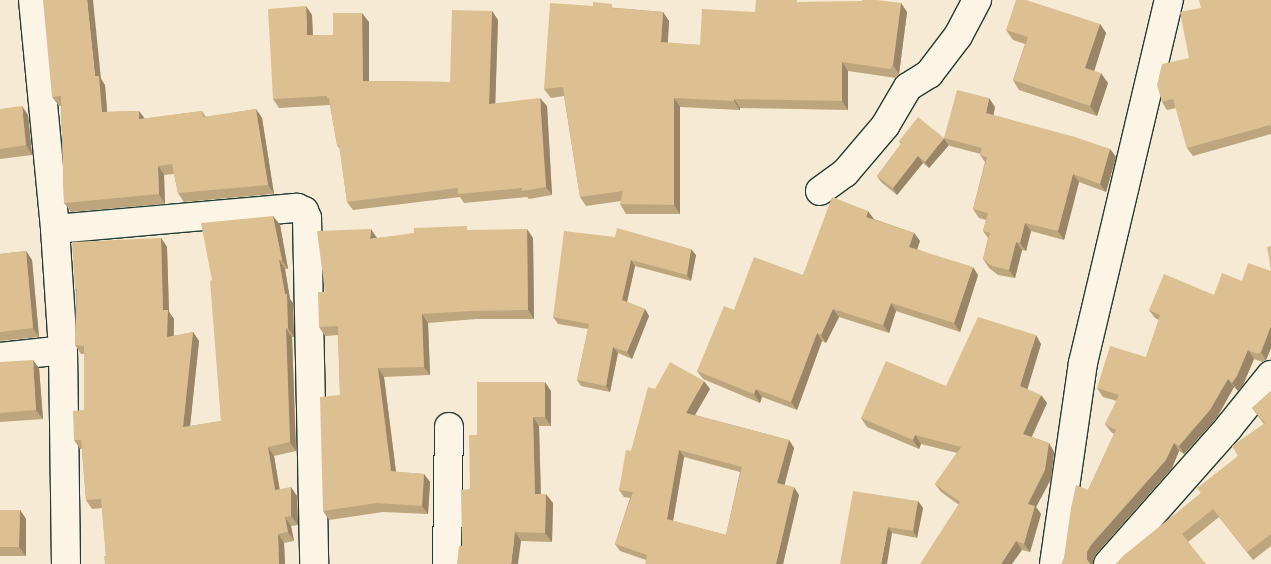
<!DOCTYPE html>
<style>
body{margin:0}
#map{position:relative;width:1271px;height:564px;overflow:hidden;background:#f6ead4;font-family:"Balsamiq Sans",sans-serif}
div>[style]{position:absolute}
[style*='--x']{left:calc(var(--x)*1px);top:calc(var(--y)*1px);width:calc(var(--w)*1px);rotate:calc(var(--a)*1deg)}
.roads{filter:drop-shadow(1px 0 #1f3d34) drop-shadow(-1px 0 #1f3d34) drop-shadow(0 1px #1f3d34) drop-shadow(0 -1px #1f3d34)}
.minor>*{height:28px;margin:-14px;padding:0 14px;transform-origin:14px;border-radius:14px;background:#fcf5e5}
.wall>*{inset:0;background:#bda57d}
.shaded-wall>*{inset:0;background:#9a8666}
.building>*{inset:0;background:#dcc091}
span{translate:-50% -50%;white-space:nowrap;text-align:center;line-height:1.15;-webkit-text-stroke:5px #fcf5e5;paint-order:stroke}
</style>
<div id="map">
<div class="roads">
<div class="minor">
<div style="--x:33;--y:0;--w:230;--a:84.5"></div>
<div style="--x:55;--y:229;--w:121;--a:86.2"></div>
<div style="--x:63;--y:350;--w:214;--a:89.2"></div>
<div style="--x:820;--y:191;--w:31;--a:-36"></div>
<div style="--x:845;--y:173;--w:62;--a:-49.6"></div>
<div style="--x:885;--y:126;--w:45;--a:-59.5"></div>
<div style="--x:908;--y:87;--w:25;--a:-32"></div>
<div style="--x:929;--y:74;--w:48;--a:-52.7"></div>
<div style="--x:958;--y:36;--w:41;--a:-62.2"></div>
<div style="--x:55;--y:229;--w:243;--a:-5"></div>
<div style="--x:297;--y:208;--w:8;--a:23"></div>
<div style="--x:304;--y:211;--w:8;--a:67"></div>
<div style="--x:307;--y:218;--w:346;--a:88.8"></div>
<div style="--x:0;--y:357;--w:63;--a:-6.3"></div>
<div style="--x:447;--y:564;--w:137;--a:-89.2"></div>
<div style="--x:1054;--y:564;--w:203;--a:-81.8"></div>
<div style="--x:1083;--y:363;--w:373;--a:-76.7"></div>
<div style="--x:1108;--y:564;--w:183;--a:-48.5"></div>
<div style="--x:1229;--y:427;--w:67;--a:-51.1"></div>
</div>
</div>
<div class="wall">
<div style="clip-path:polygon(1271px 0,1271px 134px,1193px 156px,1187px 148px,1176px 108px,1167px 110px,1162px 102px,1189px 58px,1201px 8px)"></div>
<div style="clip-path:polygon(800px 2px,901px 3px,907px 12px,899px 74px,896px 78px,848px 71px,848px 110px,740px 108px,740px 110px,680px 107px,680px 214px,626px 214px,620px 204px,621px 201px,586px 206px,580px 197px,564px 96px,551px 98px,544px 89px,593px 6px,663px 12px,669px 21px,668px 43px,700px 45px,755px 12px)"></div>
<div style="clip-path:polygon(492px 11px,498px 20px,495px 104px,547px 106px,552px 195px,529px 199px,527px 197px,464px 203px,460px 197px,353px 210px,347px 202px,340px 149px,337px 145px,330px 105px,279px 108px,273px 99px,312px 15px,313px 35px,333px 35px,369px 22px,369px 81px,450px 82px)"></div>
<div style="clip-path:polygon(1100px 24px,1106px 33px,1094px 71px,1108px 83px,1097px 116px,1019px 90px,1013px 80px,1025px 44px,1013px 40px,1006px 30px)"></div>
<div style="clip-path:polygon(101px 79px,105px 85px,107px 112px,139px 111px,144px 119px,202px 111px,206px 117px,256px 109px,262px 118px,274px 194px,184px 202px,178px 193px,174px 174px,164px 175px,165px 204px,71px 212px,64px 203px,61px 106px,59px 106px,52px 97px)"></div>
<div style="clip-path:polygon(995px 107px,993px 115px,1110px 149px,1116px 157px,1106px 192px,1079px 182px,1064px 240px,1031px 231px,1026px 251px,1022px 250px,1015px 278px,998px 275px,989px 268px,983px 259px,988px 238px,983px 231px,986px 220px,979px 218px,973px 209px,985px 162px,980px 155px,981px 154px,950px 146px,944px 138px)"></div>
<div style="clip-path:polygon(0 109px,28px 115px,32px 155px,0 159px)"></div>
<div style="clip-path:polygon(899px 141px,949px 145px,929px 168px,923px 163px,897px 195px,881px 182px,877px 176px,901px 144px)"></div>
<div style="clip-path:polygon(273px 216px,280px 225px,288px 269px,285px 269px,290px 299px,293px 303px,294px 337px,292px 337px,296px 451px,274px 456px,280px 490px,297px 496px,298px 525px,291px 526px,294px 541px,284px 543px,285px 564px,105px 564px,106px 556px,102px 508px,92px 509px,86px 500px,82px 449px,80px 449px,74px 440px,84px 410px,84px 354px,81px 354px,75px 345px,76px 292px,75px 289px,161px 238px,167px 247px,169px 312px,174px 319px,174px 336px,193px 332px,199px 341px,190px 426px,221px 421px,212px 280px)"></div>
<div style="clip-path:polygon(874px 219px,914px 233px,920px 241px,917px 249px,978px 275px,960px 332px,896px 311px,889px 333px,839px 317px,826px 343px,822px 341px,797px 410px,762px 397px,760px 403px,703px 379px,697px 371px,803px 275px)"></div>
<div style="clip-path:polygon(469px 230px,533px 238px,534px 319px,476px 319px,428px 323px,430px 375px,384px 377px,396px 472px,424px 474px,430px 482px,428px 514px,383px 512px,329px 520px,323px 511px,340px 395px,338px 335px,325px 336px,319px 327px,325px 292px,377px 238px)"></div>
<div style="clip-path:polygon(615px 237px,696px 255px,691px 281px,635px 266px,627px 302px,645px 309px,649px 316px,632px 359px,618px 353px,610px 392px,581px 386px,577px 380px,588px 329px,558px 324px,553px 317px)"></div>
<div style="clip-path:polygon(1271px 246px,1271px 348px,1266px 360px,1263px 362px,1254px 359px,1243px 385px,1238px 391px,1234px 387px,1216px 419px,1184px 454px,1179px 451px,1172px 468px,1096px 554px,1093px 560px,1064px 558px,1088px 490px,1114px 434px,1111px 432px,1105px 424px,1117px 401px,1103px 397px,1097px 388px,1146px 357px,1159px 320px,1155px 318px,1149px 310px,1214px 295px,1242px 281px,1271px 271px)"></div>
<div style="clip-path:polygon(26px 251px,32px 260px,39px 337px,0 341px,0 254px)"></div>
<div style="clip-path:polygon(1041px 344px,1027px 389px,1047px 403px,1032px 437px,1049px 443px,1054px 452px,1051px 479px,1036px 507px,1041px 514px,1030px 552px,1022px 550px,941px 492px,935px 484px,957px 453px,921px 444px,919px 449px,867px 427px,861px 418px,946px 386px)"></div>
<div style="clip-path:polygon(0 362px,39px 368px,43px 419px,0 422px)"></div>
<div style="clip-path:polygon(evenodd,655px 389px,710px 389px,695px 415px,789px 440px,794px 448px,784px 485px,799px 495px,783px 564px,646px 560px,620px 551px,615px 544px,630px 498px,624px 497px,619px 490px,631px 451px,655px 389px,684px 457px,740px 472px,726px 535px,673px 521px,684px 457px)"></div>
<div style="clip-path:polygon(551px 391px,551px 426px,539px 426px,541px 494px,553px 503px,552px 542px,521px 541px,462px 546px,477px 435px)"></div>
<div style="clip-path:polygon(1271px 391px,1271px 546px,1253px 560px,1219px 517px,1188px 542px,1116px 564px,1201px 493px,1238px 456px,1264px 424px,1252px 408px)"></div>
<div style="clip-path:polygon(918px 501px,923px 508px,917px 538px,892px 533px,840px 564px)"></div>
<div style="clip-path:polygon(0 510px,20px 510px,26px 519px,26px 556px,0 556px)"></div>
</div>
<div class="shaded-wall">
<div style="clip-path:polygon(87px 0,93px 0,101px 79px,105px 85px,108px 122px,102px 112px,95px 76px)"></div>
<div style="clip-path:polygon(901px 3px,907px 12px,899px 74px,893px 65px)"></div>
<div style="clip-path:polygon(306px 6px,312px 15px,313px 44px,307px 35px)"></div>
<div style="clip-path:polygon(492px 11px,498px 20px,495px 113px,489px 104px)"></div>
<div style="clip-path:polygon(663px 12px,669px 21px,667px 51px,661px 42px)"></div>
<div style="clip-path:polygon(362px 13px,369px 22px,369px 90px,363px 81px)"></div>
<div style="clip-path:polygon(1100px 24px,1106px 33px,1092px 78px,1085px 68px)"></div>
<div style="clip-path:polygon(842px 62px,848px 71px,848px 110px,842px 101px)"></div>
<div style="clip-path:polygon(1101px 73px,1108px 83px,1097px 116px,1090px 106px)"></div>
<div style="clip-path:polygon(540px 98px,547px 106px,552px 195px,546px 187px)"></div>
<div style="clip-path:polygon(674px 98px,680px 107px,680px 214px,674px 205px)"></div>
<div style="clip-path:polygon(989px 98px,995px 107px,992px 122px,986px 113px)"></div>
<div style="clip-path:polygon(734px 99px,740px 108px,740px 110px,734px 101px)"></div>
<div style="clip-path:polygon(22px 106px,28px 115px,32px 155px,26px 145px)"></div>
<div style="clip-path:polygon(256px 109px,262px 118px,274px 194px,268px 185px)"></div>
<div style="clip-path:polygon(139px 111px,146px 120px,139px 119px)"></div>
<div style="clip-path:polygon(944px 138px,949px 145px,929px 168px,925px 162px)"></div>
<div style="clip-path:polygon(1110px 149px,1116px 157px,1106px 192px,1100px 184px)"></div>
<div style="clip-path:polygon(918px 156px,923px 163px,897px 195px,893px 188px)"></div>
<div style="clip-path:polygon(158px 166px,164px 175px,165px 204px,159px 194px)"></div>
<div style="clip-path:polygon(1073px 174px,1079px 182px,1064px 240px,1058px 231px)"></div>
<div style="clip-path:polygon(868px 211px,874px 219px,871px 225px,866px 217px)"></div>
<div style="clip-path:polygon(273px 216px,280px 225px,288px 269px,282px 260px)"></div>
<div style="clip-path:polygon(1025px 223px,1031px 231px,1026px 251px,1020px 243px)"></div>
<div style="clip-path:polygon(371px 229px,377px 238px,370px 239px)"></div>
<div style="clip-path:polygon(527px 229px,533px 238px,534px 319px,528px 310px)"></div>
<div style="clip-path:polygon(914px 233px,920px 241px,915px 255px,909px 247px)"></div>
<div style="clip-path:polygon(161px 238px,167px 247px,169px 312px,174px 319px,173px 346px,167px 337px,163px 310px)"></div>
<div style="clip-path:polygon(1016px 242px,1022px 250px,1015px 278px,1009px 270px)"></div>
<div style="clip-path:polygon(691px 249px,696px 255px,691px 281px,687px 275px)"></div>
<div style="clip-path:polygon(26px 251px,32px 260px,39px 337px,33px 328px)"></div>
<div style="clip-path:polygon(279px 260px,285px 269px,290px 299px,293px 303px,294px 337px,288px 328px,285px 294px)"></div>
<div style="clip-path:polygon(631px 260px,635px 266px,626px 306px,622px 300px)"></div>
<div style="clip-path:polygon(973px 267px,978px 275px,960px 332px,954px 323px)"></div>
<div style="clip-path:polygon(891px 303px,896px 311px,889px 333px,883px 325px)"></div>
<div style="clip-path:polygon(645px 309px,649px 316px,632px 359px,627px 352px)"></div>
<div style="clip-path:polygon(833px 309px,839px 317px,826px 343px,821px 335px)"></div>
<div style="clip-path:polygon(422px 314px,428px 323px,430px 375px,424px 367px)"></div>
<div style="clip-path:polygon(1271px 326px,1271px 348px,1266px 360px,1261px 352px)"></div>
<div style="clip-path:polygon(286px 329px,292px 337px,296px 451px,290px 442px)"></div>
<div style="clip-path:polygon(193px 332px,199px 341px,189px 436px,183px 427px)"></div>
<div style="clip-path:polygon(817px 333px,822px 341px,797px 410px,791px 402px)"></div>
<div style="clip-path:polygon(1036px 335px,1041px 344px,1026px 394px,1020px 386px)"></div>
<div style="clip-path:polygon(613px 347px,618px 353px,610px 392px,606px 386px)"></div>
<div style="clip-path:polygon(1248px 350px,1254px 359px,1243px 385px,1238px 391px,1232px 383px)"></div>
<div style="clip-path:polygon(33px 360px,39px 368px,43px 419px,36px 410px)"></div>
<div style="clip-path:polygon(378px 368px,384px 377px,397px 480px,391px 471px)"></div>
<div style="clip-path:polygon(1228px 379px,1234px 387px,1216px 419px,1184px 454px,1179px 446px)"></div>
<div style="clip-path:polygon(704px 381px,710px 389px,692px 420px,686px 413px)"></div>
<div style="clip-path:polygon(545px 382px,551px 391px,551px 426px,545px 417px)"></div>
<div style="clip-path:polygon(756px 389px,762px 397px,760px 403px,754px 394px)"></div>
<div style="clip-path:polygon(1041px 395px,1047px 403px,1029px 442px,1023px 434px)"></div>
<div style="clip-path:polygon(533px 417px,539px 426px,541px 503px,535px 494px)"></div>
<div style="clip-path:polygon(915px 435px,921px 444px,919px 449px,913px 440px)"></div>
<div style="clip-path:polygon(789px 440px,794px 448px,783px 491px,777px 483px)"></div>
<div style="clip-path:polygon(1049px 443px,1054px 452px,1051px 479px,1036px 507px,1041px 514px,1030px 552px,1024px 544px,1028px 504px)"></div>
<div style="clip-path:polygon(1174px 443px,1179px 451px,1172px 468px,1096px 554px,1093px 560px,1093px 564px,1090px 564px,1087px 560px,1087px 552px,1091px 545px)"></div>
<div style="clip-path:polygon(268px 447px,274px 456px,281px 499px,275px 490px)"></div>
<div style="clip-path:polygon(679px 450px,684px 457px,672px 527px,667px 519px)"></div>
<div style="clip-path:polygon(424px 474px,430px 482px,428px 514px,422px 506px)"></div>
<div style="clip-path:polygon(291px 487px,297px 496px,298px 525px,291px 516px)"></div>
<div style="clip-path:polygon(794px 487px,799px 495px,783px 564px,776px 564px)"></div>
<div style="clip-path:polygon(546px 494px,553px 503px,552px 542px,545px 533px)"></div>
<div style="clip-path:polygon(918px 501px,923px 508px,917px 538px,913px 531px)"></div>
<div style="clip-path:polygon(20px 510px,26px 519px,26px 556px,19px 547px)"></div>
<div style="clip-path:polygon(285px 517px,291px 526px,294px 541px,288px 532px)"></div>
<div style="clip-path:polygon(888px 527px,892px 533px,887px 564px,881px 564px)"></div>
<div style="clip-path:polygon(515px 532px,521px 541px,518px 564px,511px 564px)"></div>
<div style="clip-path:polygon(278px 534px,284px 543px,285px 564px,279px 564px)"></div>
<div style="clip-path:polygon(1016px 541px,1022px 550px,1012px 564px,1001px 564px)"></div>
</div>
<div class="building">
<div style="clip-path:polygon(43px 0,87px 0,95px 76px,99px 76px,102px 112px,139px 111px,139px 119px,202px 111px,203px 117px,256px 109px,268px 185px,178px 193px,172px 164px,158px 166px,159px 194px,64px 203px,61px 96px,52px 97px)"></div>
<div style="clip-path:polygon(756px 0,797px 0,797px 2px,862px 1px,862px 0,877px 0,901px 3px,893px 65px,890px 69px,842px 62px,842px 101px,734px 99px,734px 101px,674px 98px,674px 205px,620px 204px,623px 191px,580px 197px,563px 87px,544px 89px,550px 3px,593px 6px,593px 2px,612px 4px,612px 8px,663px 12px,661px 42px,700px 45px,702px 9px,755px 12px)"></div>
<div style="clip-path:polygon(1016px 0,1026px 0,1100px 24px,1085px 68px,1101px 73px,1090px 106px,1013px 80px,1028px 37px,1006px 30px)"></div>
<div style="clip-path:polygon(1199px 0,1271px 0,1271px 128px,1270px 125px,1187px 148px,1173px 99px,1162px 102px,1157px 85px,1162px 64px,1189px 58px,1180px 12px,1201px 8px)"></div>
<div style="clip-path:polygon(306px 6px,307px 35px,333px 35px,333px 13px,362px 13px,363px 81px,450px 82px,452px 10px,492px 11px,489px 104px,540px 98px,546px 187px,522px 191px,522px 188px,458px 194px,458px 188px,347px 202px,339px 145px,337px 145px,329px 98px,327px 98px,327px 96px,273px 99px,268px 9px)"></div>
<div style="clip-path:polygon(957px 90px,989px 98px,986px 113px,1075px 137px,1110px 149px,1100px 184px,1073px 174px,1058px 231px,1025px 223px,1020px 243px,1016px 242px,1009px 270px,992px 266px,983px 259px,990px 233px,983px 231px,988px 213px,973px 209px,987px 157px,980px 155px,982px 148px,944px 138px)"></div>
<div style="clip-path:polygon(22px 106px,26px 145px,0 149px,0 109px)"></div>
<div style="clip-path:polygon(918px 117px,944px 138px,925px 162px,918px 156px,893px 188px,877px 176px,902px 143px,899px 141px)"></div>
<div style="clip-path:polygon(832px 197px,868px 211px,866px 217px,914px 233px,909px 247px,973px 267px,954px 323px,891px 303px,883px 325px,833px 309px,821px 335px,817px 333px,791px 402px,756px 389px,754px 394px,697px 371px,724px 306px,734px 310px,754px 257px,803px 275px)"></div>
<div style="clip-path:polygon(273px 216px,282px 260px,279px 260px,285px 294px,287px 294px,288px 328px,286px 329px,290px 442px,268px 447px,275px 490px,291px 487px,291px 516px,285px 517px,288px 532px,278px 534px,279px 564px,105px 564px,104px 556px,106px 556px,101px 499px,86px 500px,81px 440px,74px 440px,73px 411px,84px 410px,84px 346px,75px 345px,77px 289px,75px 289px,72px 242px,161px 238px,163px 310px,168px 310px,167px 337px,193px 332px,183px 427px,221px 421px,210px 281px,212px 280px,201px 223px)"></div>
<div style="clip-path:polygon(467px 226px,467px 230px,527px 229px,528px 310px,470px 311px,422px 314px,424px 367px,378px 368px,391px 471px,424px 474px,422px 506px,377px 503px,323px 511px,320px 397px,340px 395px,338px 326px,319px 327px,318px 292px,325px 292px,317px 231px,371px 229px,370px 239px,414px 233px,414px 228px)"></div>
<div style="clip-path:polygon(617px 228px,691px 249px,687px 275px,631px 260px,622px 300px,645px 309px,627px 352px,613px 347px,606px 386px,577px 380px,589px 324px,553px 317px,564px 231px,615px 237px)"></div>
<div style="clip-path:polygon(1271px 246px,1271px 326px,1261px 352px,1257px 354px,1248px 350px,1237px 376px,1232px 383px,1228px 379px,1210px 410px,1179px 446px,1174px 443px,1166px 460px,1091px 545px,1087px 552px,1087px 560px,1090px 564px,1061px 564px,1064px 558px,1071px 508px,1076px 485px,1088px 490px,1116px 430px,1105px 424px,1119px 395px,1097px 388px,1110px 346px,1146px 357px,1160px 315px,1149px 310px,1164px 274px,1214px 295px,1222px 273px,1242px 281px,1248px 263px,1271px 271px,1267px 247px)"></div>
<div style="clip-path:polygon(26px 251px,33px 328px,0 332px,0 254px)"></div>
<div style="clip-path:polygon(978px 317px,1036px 335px,1020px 386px,1041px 395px,1023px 434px,1049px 443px,1045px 470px,1028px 504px,1035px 506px,1024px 544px,1016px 541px,1001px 564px,920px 564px,960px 502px,935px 484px,961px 447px,915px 435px,913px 440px,861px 418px,886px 361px,946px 386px)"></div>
<div style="clip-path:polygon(33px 360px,36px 410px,0 413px,0 362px)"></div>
<div style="clip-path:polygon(evenodd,670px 362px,704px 381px,686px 413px,789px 440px,777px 483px,794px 487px,776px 564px,645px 564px,647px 555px,615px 544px,633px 492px,619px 490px,626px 450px,631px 451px,648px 387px,655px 389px,670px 362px,679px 450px,742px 467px,726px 535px,667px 519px,679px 450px)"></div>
<div style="clip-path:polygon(477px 382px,545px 382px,545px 417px,533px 417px,535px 494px,546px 494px,545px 533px,515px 532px,511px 564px,457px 564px,459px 546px,462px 546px,461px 490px,470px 489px,469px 435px,477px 435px)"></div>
<div style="clip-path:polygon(1271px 391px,1271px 534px,1247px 552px,1213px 509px,1182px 534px,1206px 564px,1116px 564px,1123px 556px,1201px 493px,1197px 488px,1238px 456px,1232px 446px,1265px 423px,1252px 408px)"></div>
<div style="clip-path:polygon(853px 491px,918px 501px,913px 531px,888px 527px,881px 564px,840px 564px)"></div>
<div style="clip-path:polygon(0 510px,20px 510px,19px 547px,0 547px)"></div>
</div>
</div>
